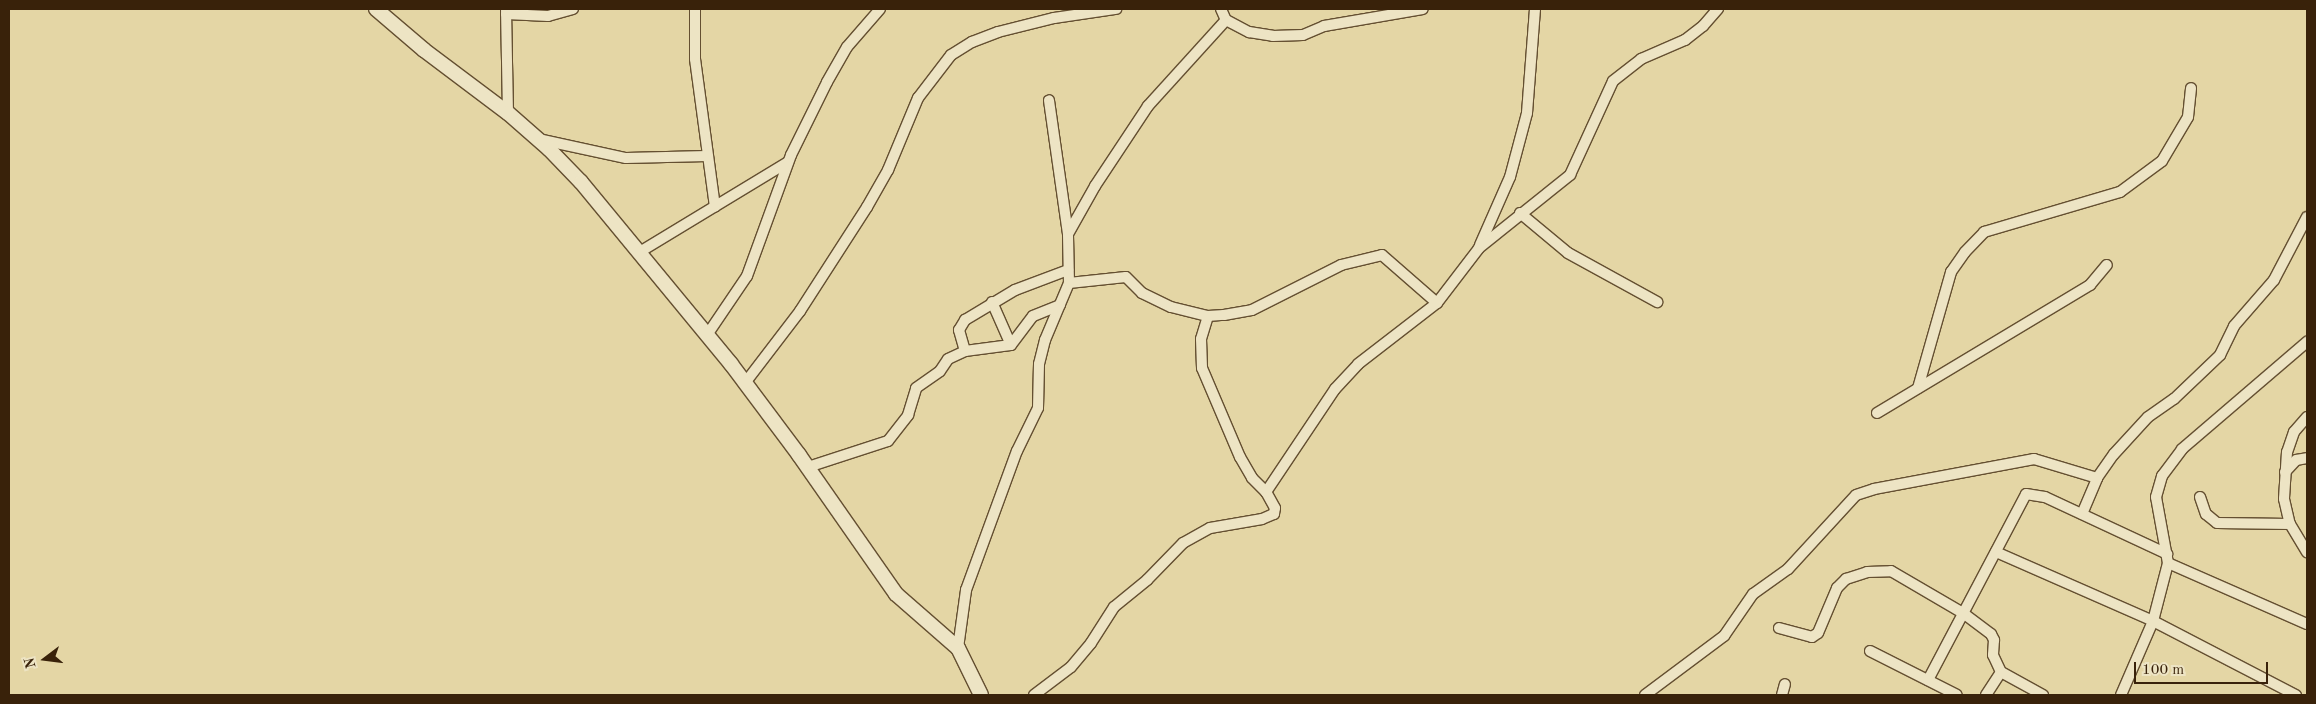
<!DOCTYPE html>
<style>
body{margin:0}
#map{position:relative;width:2316px;height:704px;overflow:hidden;background:#e4d6a5;font-family:"Old Standard TT",serif}
div>[style]{position:absolute}
[style*='--x']{left:calc(var(--x)*1px);top:calc(var(--y)*1px);width:calc(var(--w)*1px);rotate:calc(var(--a)*1deg)}
.roads{filter:drop-shadow(1px 0 #644f31) drop-shadow(-1px 0 #644f31) drop-shadow(0 1px #644f31) drop-shadow(0 -1px #644f31)}
.street>*{height:10px;margin:-5px;padding:0 5px;transform-origin:5px;border-radius:5px;background:#ede4c4}
.secondary>*{height:14px;margin:-7px;padding:0 7px;transform-origin:7px;border-radius:7px;background:#ede4c4}
span{translate:-50% -50%;white-space:nowrap;text-align:center;line-height:1.15;-webkit-text-stroke:4px #ede4c4;paint-order:stroke}
.frame{position:absolute;inset:0;border:10px solid #39220a;pointer-events:none}
.north{position:absolute;left:20px;top:634px;width:50px;height:50px;-webkit-text-stroke:4px #ede4c4;paint-order:stroke;rotate:255deg;font-size:14px;font-weight:700;line-height:20px;text-align:center;color:#39220a}
.north::after{content:'';display:block;margin:auto;width:18px;height:22px;background:#39220a;clip-path:polygon(50% 0,100% 100%,50% 72%,0 100%)}
.scale{position:absolute;left:2134px;top:662px;width:134px;height:22px;box-sizing:border-box;border:2px solid #39220a;border-top:0;padding-left:6px;font-size:15px;line-height:18px;white-space:nowrap;color:#39220a;-webkit-text-stroke:4px #ede4c4;paint-order:stroke}
</style>
<div id="map">
<div class="roads">
<div class="street">
<div style="--x:506;--y:9;--w:104;--a:88.9"></div>
<div style="--x:695;--y:9;--w:50;--a:90"></div>
<div style="--x:695;--y:59;--w:149;--a:82.3"></div>
<div style="--x:1221;--y:9;--w:12;--a:66"></div>
<div style="--x:1226;--y:20;--w:26;--a:28"></div>
<div style="--x:1249;--y:32;--w:24;--a:9"></div>
<div style="--x:1273;--y:36;--w:30;--a:-2"></div>
<div style="--x:1303;--y:35;--w:23;--a:-23"></div>
<div style="--x:1324;--y:26;--w:100;--a:-9.7"></div>
<div style="--x:506;--y:14;--w:42;--a:2.7"></div>
<div style="--x:548;--y:16;--w:26;--a:-16"></div>
<div style="--x:538;--y:139;--w:90;--a:12.2"></div>
<div style="--x:626;--y:158;--w:81;--a:-1.4"></div>
<div style="--x:1520;--y:213;--w:62;--a:39.8"></div>
<div style="--x:1568;--y:253;--w:102;--a:28.8"></div>
<div style="--x:1068;--y:234;--w:55;--a:-60.6"></div>
<div style="--x:1095;--y:186;--w:96;--a:-56.5"></div>
<div style="--x:1148;--y:106;--w:116;--a:-47.8"></div>
<div style="--x:1480;--y:245;--w:74;--a:-66.2"></div>
<div style="--x:1510;--y:177;--w:66;--a:-75.1"></div>
<div style="--x:1527;--y:113;--w:104;--a:-85.6"></div>
<div style="--x:638;--y:253;--w:175;--a:-31.2"></div>
<div style="--x:1069;--y:283;--w:57;--a:-6"></div>
<div style="--x:1126;--y:277;--w:23;--a:45"></div>
<div style="--x:1142;--y:293;--w:32;--a:26"></div>
<div style="--x:1171;--y:307;--w:38;--a:14"></div>
<div style="--x:1208;--y:316;--w:16;--a:-4"></div>
<div style="--x:1224;--y:315;--w:28;--a:-10"></div>
<div style="--x:1252;--y:310;--w:100;--a:-26.8"></div>
<div style="--x:1341;--y:265;--w:42;--a:-13.7"></div>
<div style="--x:1382;--y:255;--w:73;--a:41.1"></div>
<div style="--x:992;--y:302;--w:47;--a:66.2"></div>
<div style="--x:1208;--y:316;--w:24;--a:107"></div>
<div style="--x:1201;--y:339;--w:29;--a:88"></div>
<div style="--x:1202;--y:368;--w:97;--a:66.9"></div>
<div style="--x:1240;--y:457;--w:24;--a:60"></div>
<div style="--x:1252;--y:478;--w:20;--a:45"></div>
<div style="--x:707;--y:335;--w:71;--a:-55.9"></div>
<div style="--x:747;--y:276;--w:129;--a:-70"></div>
<div style="--x:791;--y:155;--w:81;--a:-63.7"></div>
<div style="--x:827;--y:82;--w:40;--a:-60.3"></div>
<div style="--x:847;--y:47;--w:50;--a:-49"></div>
<div style="--x:965;--y:351;--w:22;--a:-106"></div>
<div style="--x:959;--y:330;--w:12;--a:-59"></div>
<div style="--x:965;--y:320;--w:58;--a:-31"></div>
<div style="--x:1015;--y:290;--w:57;--a:-20.7"></div>
<div style="--x:745;--y:383;--w:91;--a:-52.6"></div>
<div style="--x:800;--y:311;--w:124;--a:-57.2"></div>
<div style="--x:867;--y:207;--w:43;--a:-60.4"></div>
<div style="--x:888;--y:170;--w:78;--a:-67.4"></div>
<div style="--x:918;--y:98;--w:54;--a:-52.5"></div>
<div style="--x:951;--y:55;--w:25;--a:-32"></div>
<div style="--x:972;--y:42;--w:28;--a:-21"></div>
<div style="--x:998;--y:32;--w:58;--a:-14"></div>
<div style="--x:1054;--y:18;--w:63;--a:-8.3"></div>
<div style="--x:1918;--y:388;--w:121;--a:-74.1"></div>
<div style="--x:1951;--y:272;--w:24;--a:-55"></div>
<div style="--x:1965;--y:252;--w:28;--a:-46"></div>
<div style="--x:1984;--y:232;--w:142;--a:-16.4"></div>
<div style="--x:2120;--y:192;--w:52;--a:-36.4"></div>
<div style="--x:2162;--y:161;--w:51;--a:-59.4"></div>
<div style="--x:2188;--y:117;--w:29;--a:-84"></div>
<div style="--x:1877;--y:413;--w:249;--a:-31"></div>
<div style="--x:2090;--y:285;--w:26;--a:-50"></div>
<div style="--x:2307;--y:417;--w:20;--a:131"></div>
<div style="--x:2294;--y:432;--w:21;--a:109"></div>
<div style="--x:2287;--y:452;--w:47;--a:93.7"></div>
<div style="--x:2284;--y:499;--w:26;--a:77"></div>
<div style="--x:2290;--y:524;--w:33;--a:59"></div>
<div style="--x:808;--y:467;--w:84;--a:-18"></div>
<div style="--x:888;--y:441;--w:33;--a:-52"></div>
<div style="--x:908;--y:415;--w:28;--a:-73"></div>
<div style="--x:916;--y:388;--w:29;--a:-35"></div>
<div style="--x:940;--y:371;--w:14;--a:-56"></div>
<div style="--x:948;--y:359;--w:19;--a:-25"></div>
<div style="--x:965;--y:351;--w:46;--a:-7.4"></div>
<div style="--x:1011;--y:345;--w:36;--a:-53"></div>
<div style="--x:1033;--y:316;--w:29;--a:-22"></div>
<div style="--x:2285;--y:472;--w:16;--a:-47"></div>
<div style="--x:2296;--y:460;--w:11;--a:-10"></div>
<div style="--x:2200;--y:497;--w:18;--a:71"></div>
<div style="--x:2206;--y:514;--w:14;--a:39"></div>
<div style="--x:2217;--y:523;--w:73;--a:0.8"></div>
<div style="--x:2082;--y:514;--w:39;--a:-67"></div>
<div style="--x:2097;--y:478;--w:29;--a:-55"></div>
<div style="--x:2114;--y:454;--w:50;--a:-47.4"></div>
<div style="--x:2148;--y:417;--w:32;--a:-35"></div>
<div style="--x:2174;--y:399;--w:64;--a:-43.7"></div>
<div style="--x:2220;--y:355;--w:32;--a:-64"></div>
<div style="--x:2234;--y:326;--w:61;--a:-49"></div>
<div style="--x:2274;--y:280;--w:71;--a:-62.4"></div>
<div style="--x:1996;--y:552;--w:171;--a:23.7"></div>
<div style="--x:2153;--y:621;--w:161;--a:27.4"></div>
<div style="--x:2168;--y:563;--w:152;--a:23.7"></div>
<div style="--x:1779;--y:628;--w:34;--a:15"></div>
<div style="--x:1812;--y:637;--w:7;--a:-34"></div>
<div style="--x:1818;--y:633;--w:49;--a:-67.1"></div>
<div style="--x:1837;--y:588;--w:13;--a:-45"></div>
<div style="--x:1846;--y:579;--w:22;--a:-18"></div>
<div style="--x:1867;--y:572;--w:24;--a:-2"></div>
<div style="--x:1891;--y:571;--w:83;--a:30.3"></div>
<div style="--x:1963;--y:613;--w:35;--a:37"></div>
<div style="--x:1991;--y:634;--w:7;--a:63"></div>
<div style="--x:1994;--y:640;--w:15;--a:94"></div>
<div style="--x:1993;--y:655;--w:19;--a:65"></div>
<div style="--x:2001;--y:672;--w:48;--a:28.7"></div>
<div style="--x:958;--y:648;--w:59;--a:-82.1"></div>
<div style="--x:966;--y:590;--w:148;--a:-69.9"></div>
<div style="--x:1017;--y:451;--w:48;--a:-64"></div>
<div style="--x:1038;--y:408;--w:44;--a:-88.7"></div>
<div style="--x:1039;--y:364;--w:25;--a:-76"></div>
<div style="--x:1045;--y:340;--w:62;--a:-67.2"></div>
<div style="--x:1069;--y:283;--w:49;--a:-91.2"></div>
<div style="--x:1068;--y:234;--w:135;--a:-98.1"></div>
<div style="--x:1870;--y:651;--w:97;--a:26.8"></div>
<div style="--x:1928;--y:680;--w:210;--a:-62.2"></div>
<div style="--x:2026;--y:494;--w:19;--a:9"></div>
<div style="--x:2045;--y:497;--w:135;--a:25"></div>
<div style="--x:1034;--y:695;--w:46;--a:-37.1"></div>
<div style="--x:1071;--y:667;--w:31;--a:-50"></div>
<div style="--x:1091;--y:643;--w:43;--a:-57.4"></div>
<div style="--x:1114;--y:607;--w:43;--a:-39.3"></div>
<div style="--x:1147;--y:580;--w:52;--a:-45.8"></div>
<div style="--x:1183;--y:543;--w:31;--a:-29"></div>
<div style="--x:1210;--y:528;--w:53;--a:-9.8"></div>
<div style="--x:1262;--y:519;--w:13;--a:-23"></div>
<div style="--x:1274;--y:514;--w:6;--a:-81"></div>
<div style="--x:1275;--y:508;--w:18;--a:-119"></div>
<div style="--x:1266;--y:492;--w:124;--a:-56.2"></div>
<div style="--x:1335;--y:389;--w:34;--a:-47"></div>
<div style="--x:1358;--y:364;--w:100;--a:-37.7"></div>
<div style="--x:1437;--y:303;--w:69;--a:-52.6"></div>
<div style="--x:1479;--y:248;--w:117;--a:-38.7"></div>
<div style="--x:1570;--y:175;--w:103;--a:-65.4"></div>
<div style="--x:1613;--y:81;--w:36;--a:-38"></div>
<div style="--x:1641;--y:59;--w:48;--a:-23.4"></div>
<div style="--x:1685;--y:40;--w:23;--a:-38"></div>
<div style="--x:1703;--y:26;--w:23;--a:-49"></div>
<div style="--x:1645;--y:695;--w:99;--a:-36.8"></div>
<div style="--x:1724;--y:636;--w:51;--a:-55.4"></div>
<div style="--x:1753;--y:594;--w:43;--a:-35.5"></div>
<div style="--x:1788;--y:569;--w:100;--a:-47.4"></div>
<div style="--x:1856;--y:495;--w:19;--a:-18"></div>
<div style="--x:1874;--y:489;--w:163;--a:-10.6"></div>
<div style="--x:2034;--y:459;--w:66;--a:16.8"></div>
<div style="--x:1782;--y:695;--w:11;--a:-75"></div>
<div style="--x:1986;--y:695;--w:27;--a:-57"></div>
<div style="--x:2121;--y:695;--w:81;--a:-66.6"></div>
<div style="--x:2153;--y:621;--w:60;--a:-75.5"></div>
<div style="--x:2168;--y:563;--w:67;--a:-100.3"></div>
<div style="--x:2156;--y:497;--w:22;--a:-74"></div>
<div style="--x:2162;--y:476;--w:34;--a:-53"></div>
<div style="--x:2182;--y:449;--w:165;--a:-40.6"></div>
</div>
<div class="secondary">
<div style="--x:376;--y:9;--w:63;--a:40.5"></div>
<div style="--x:424;--y:50;--w:105;--a:36.9"></div>
<div style="--x:508;--y:113;--w:55;--a:41.3"></div>
<div style="--x:549;--y:149;--w:46;--a:45.9"></div>
<div style="--x:581;--y:182;--w:236;--a:50.5"></div>
<div style="--x:731;--y:364;--w:114;--a:53.2"></div>
<div style="--x:799;--y:455;--w:169;--a:55.1"></div>
<div style="--x:896;--y:594;--w:82;--a:41.1"></div>
<div style="--x:958;--y:648;--w:52;--a:63.9"></div>
</div>
</div>
<div class="frame"></div>
<div class="north">N</div>
<div class="scale">100 m</div>
</div>
